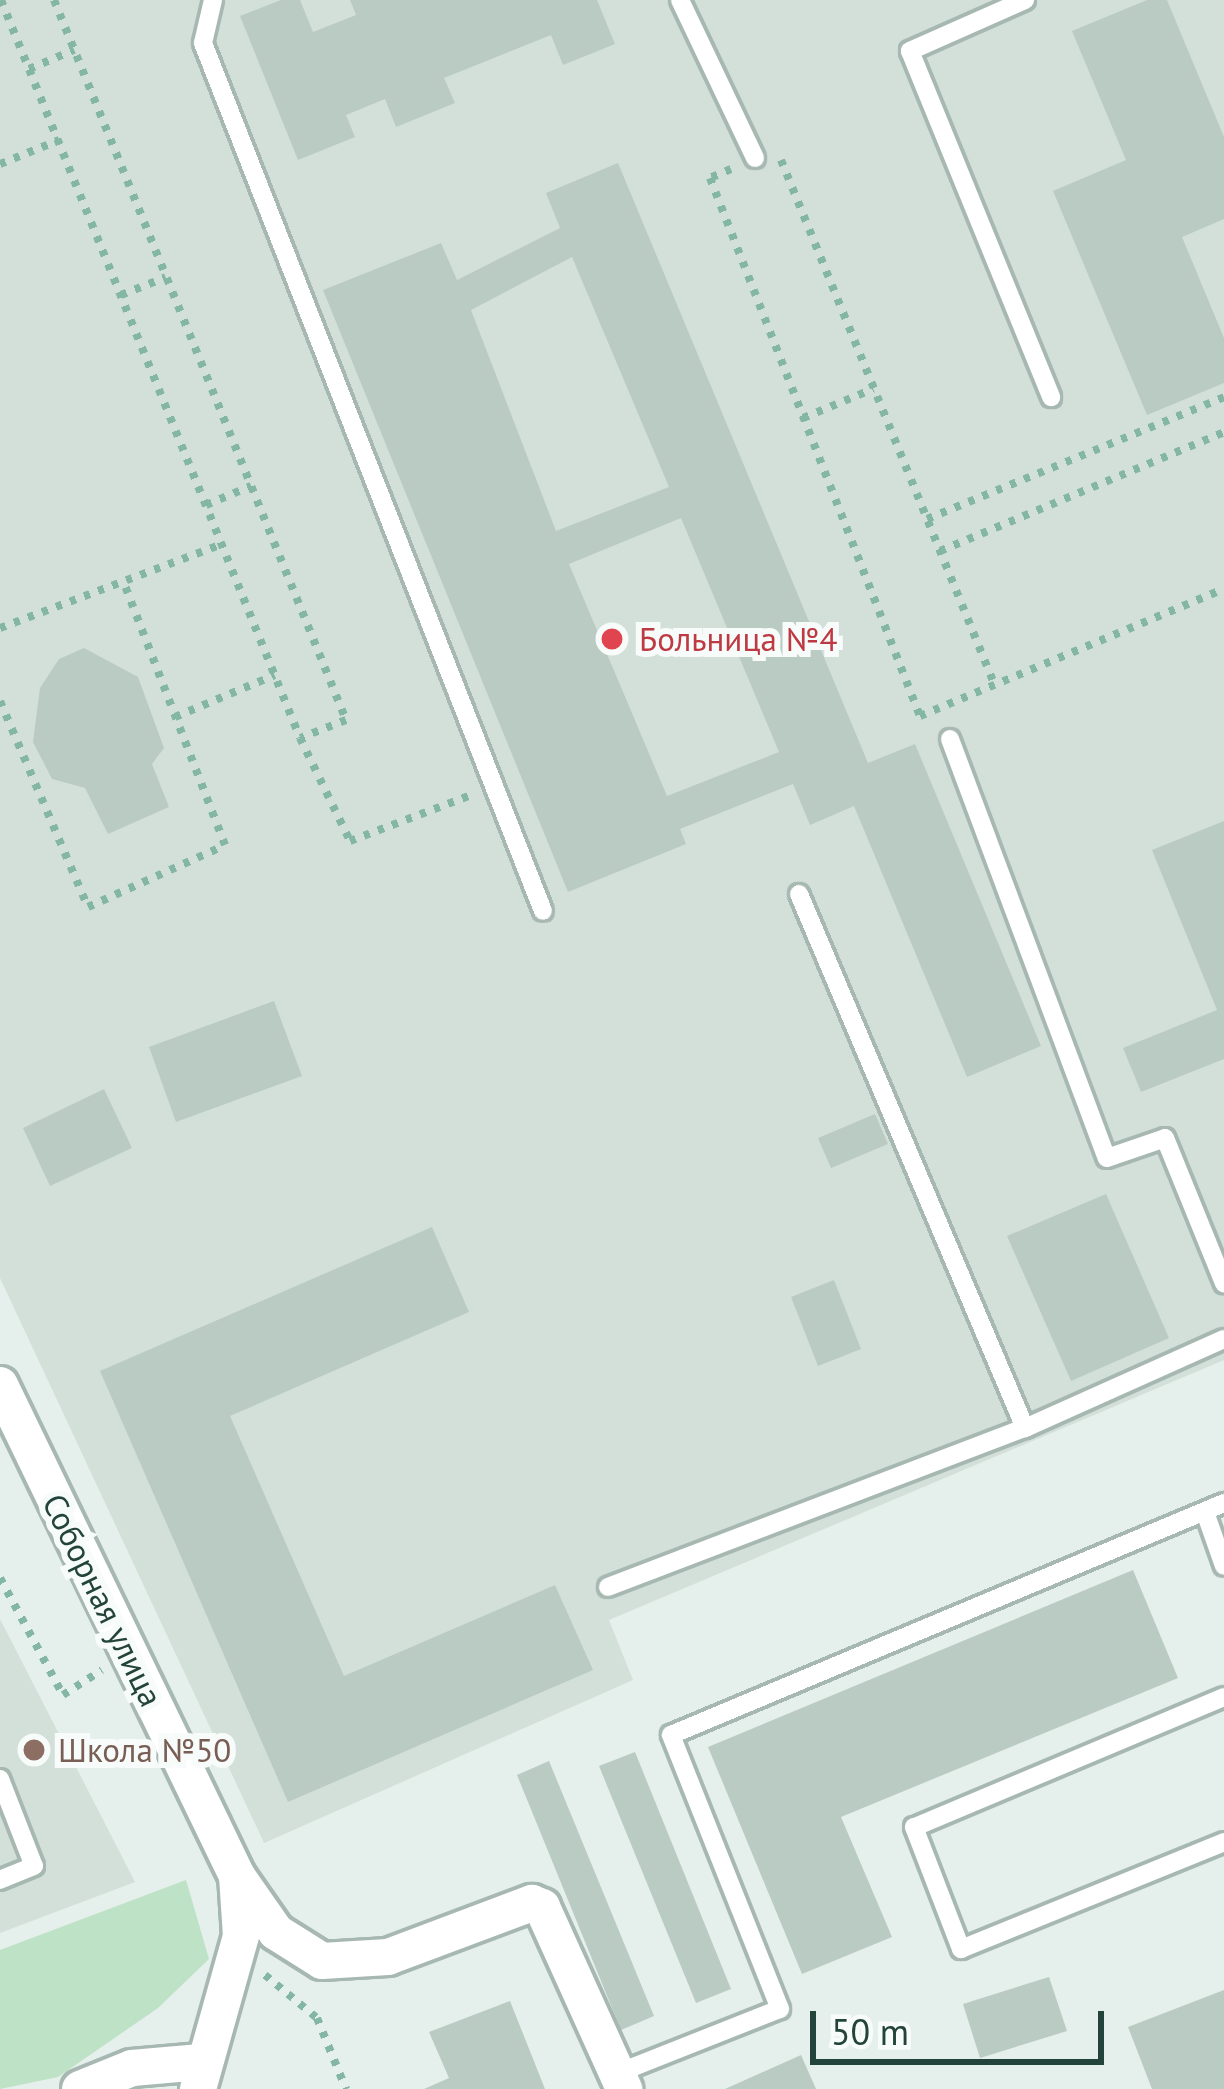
<!DOCTYPE html>
<meta charset="utf-8">
<style>
body{margin:0}
#map{position:relative;width:1224px;height:2089px;overflow:hidden;background:#e5efeb;font-family:"PT Sans",sans-serif}
div>[style]{position:absolute}
[style*='--x']{left:calc(var(--x)*1px);top:calc(var(--y)*1px);width:calc(var(--w)*1px);rotate:calc(var(--a)*1deg)}
.built>*{inset:0;background:#d3e0da}
.green>*{inset:0;background:#bde2c6}
.building>*{inset:0;background:#bacbc4}
.path>*{height:8px;margin-top:-4px;transform-origin:0;background:repeating-linear-gradient(90deg,#83b6a5 0 6px,transparent 0 15px)}
.roads{filter:drop-shadow(3px 0 #a7b8b2) drop-shadow(-3px 0 #a7b8b2) drop-shadow(0 3px #a7b8b2) drop-shadow(0 -3px #a7b8b2)}
.service>*{height:18px;margin:-9px;padding:0 9px;transform-origin:9px;border-radius:9px;background:#fff}
.minor>*{height:36px;margin:-18px;padding:0 18px;transform-origin:18px;border-radius:18px;background:#fff}
.dots>*{width:33px;height:33px;translate:-50% -50%;box-sizing:border-box;border:6px solid #f7fbf9;border-radius:50%}
span{translate:-50% -50%;white-space:nowrap;text-align:center;line-height:1.15;-webkit-text-stroke:12px #f7fbf9;paint-order:stroke}
.health-label{font-size:33px;color:#be3a42}
.left{translate:0 -50%;text-align:left}
.street-label{font-size:33px;color:#22443a}
.education-label{font-size:33px;color:#785e54}
.scale{position:absolute;left:810px;top:2011px;width:294px;height:54px;box-sizing:border-box;border:6px solid #22443a;border-top:0;padding-left:15px;font-size:36px;line-height:42px;white-space:nowrap;color:#22443a;-webkit-text-stroke:9px #f7fbf9;paint-order:stroke}
</style>
<div id="map">
<div class="built">
<div style="clip-path:polygon(0 0,1224px 0,1224px 1360px,609px 1620px,633px 1680px,264px 1843px,0 1278px)"></div>
<div style="clip-path:polygon(0 1619px,135px 1882px,0 1933px)"></div>
</div>
<div class="green">
<div style="clip-path:polygon(186px 1880px,209px 1959px,158px 2008px,58px 2077px,0 2089px,0 1950px)"></div>
</div>
<div class="building">
<div style="clip-path:polygon(281px 0,300px 0,313px 32px,356px 15px,350px 0,597px 0,615px 44px,563px 65px,551px 35px,444px 78px,455px 103px,396px 127px,385px 99px,346px 115px,355px 137px,298px 160px,240px 16px)"></div>
<div style="clip-path:polygon(1147px 0,1167px 0,1224px 137px,1224px 219px,1182px 237px,1224px 338px,1224px 383px,1147px 415px,1053px 191px,1126px 160px,1072px 31px)"></div>
<div style="clip-path:polygon(evenodd,618px 163px,868px 763px,915px 744px,1041px 1046px,967px 1077px,854px 806px,810px 825px,793px 784px,680px 829px,686px 844px,568px 892px,323px 290px,441px 243px,457px 280px,560px 228px,546px 193px,618px 163px,572px 257px,669px 487px,556px 531px,471px 310px,572px 257px,618px 163px,681px 518px,779px 752px,667px 796px,569px 564px,681px 518px)"></div>
<div style="clip-path:polygon(84px 648px,138px 677px,164px 748px,152px 764px,169px 807px,108px 834px,85px 788px,52px 779px,33px 742px,40px 688px,59px 659px)"></div>
<div style="clip-path:polygon(1224px 821px,1224px 1059px,1141px 1092px,1123px 1048px,1217px 1010px,1152px 850px)"></div>
<div style="clip-path:polygon(274px 1001px,302px 1076px,176px 1122px,149px 1047px)"></div>
<div style="clip-path:polygon(104px 1089px,132px 1148px,50px 1186px,23px 1128px)"></div>
<div style="clip-path:polygon(875px 1114px,888px 1144px,831px 1168px,818px 1138px)"></div>
<div style="clip-path:polygon(1106px 1194px,1169px 1338px,1071px 1381px,1007px 1236px)"></div>
<div style="clip-path:polygon(432px 1227px,469px 1312px,230px 1416px,344px 1676px,555px 1585px,593px 1670px,288px 1802px,100px 1371px)"></div>
<div style="clip-path:polygon(834px 1280px,861px 1349px,818px 1366px,791px 1297px)"></div>
<div style="clip-path:polygon(1133px 1570px,1178px 1678px,841px 1817px,892px 1937px,802px 1974px,708px 1747px)"></div>
<div style="clip-path:polygon(635px 1752px,731px 1989px,696px 2003px,599px 1766px)"></div>
<div style="clip-path:polygon(549px 1761px,654px 2016px,621px 2030px,517px 1775px)"></div>
<div style="clip-path:polygon(1049px 1977px,1067px 2031px,980px 2058px,963px 2004px)"></div>
<div style="clip-path:polygon(1224px 1990px,1224px 2089px,1152px 2089px,1128px 2027px)"></div>
<div style="clip-path:polygon(510px 2001px,545px 2089px,424px 2089px,449px 2078px,429px 2032px)"></div>
<div style="clip-path:polygon(801px 2055px,816px 2089px,725px 2089px)"></div>
</div>
<div class="path">
<div style="--x:1;--y:0;--w:796;--a:67.94"></div>
<div style="--x:54;--y:0;--w:777;--a:67.92"></div>
<div style="--x:346;--y:720;--w:49;--a:158.6"></div>
<div style="--x:300;--y:738;--w:114;--a:64.1"></div>
<div style="--x:350;--y:841;--w:129;--a:-20.8"></div>
<div style="--x:29;--y:69;--w:49;--a:-22.9"></div>
<div style="--x:781;--y:160;--w:562;--a:67.86"></div>
<div style="--x:0;--y:164;--w:64;--a:-22.1"></div>
<div style="--x:731;--y:169;--w:23;--a:157"></div>
<div style="--x:710;--y:178;--w:578;--a:68.68"></div>
<div style="--x:920;--y:716;--w:329;--a:-22.7"></div>
<div style="--x:121;--y:295;--w:48;--a:-21.8"></div>
<div style="--x:803;--y:418;--w:76;--a:-22.5"></div>
<div style="--x:206;--y:505;--w:49;--a:-22.9"></div>
<div style="--x:927;--y:519;--w:321;--a:-22.3"></div>
<div style="--x:940;--y:551;--w:308;--a:-22.7"></div>
<div style="--x:0;--y:628;--w:237;--a:-20.7"></div>
<div style="--x:0;--y:701;--w:224;--a:66.9"></div>
<div style="--x:88;--y:907;--w:150;--a:-24.3"></div>
<div style="--x:225;--y:845;--w:283;--a:-111.1"></div>
<div style="--x:175;--y:717;--w:108;--a:-22.8"></div>
<div style="--x:0;--y:1578;--w:133;--a:61.7"></div>
<div style="--x:63;--y:1695;--w:46;--a:-32.7"></div>
<div style="--x:265;--y:1975;--w:67;--a:39.6"></div>
<div style="--x:317;--y:2018;--w:77;--a:67.8"></div>
</div>
<div class="roads">
<div class="service">
<div style="--x:213;--y:0;--w:44;--a:103.1"></div>
<div style="--x:203;--y:43;--w:932;--a:68.61"></div>
<div style="--x:680;--y:0;--w:175;--a:64.6"></div>
<div style="--x:1025;--y:0;--w:126;--a:156.1"></div>
<div style="--x:910;--y:51;--w:374;--a:67.8"></div>
<div style="--x:950;--y:739;--w:447;--a:69.5"></div>
<div style="--x:1107;--y:1158;--w:61;--a:-19"></div>
<div style="--x:1165;--y:1138;--w:157;--a:67.9"></div>
<div style="--x:799;--y:894;--w:580;--a:67.06"></div>
<div style="--x:1205;--y:1512;--w:57;--a:70.6"></div>
<div style="--x:608;--y:1587;--w:446;--a:-20.9"></div>
<div style="--x:1025;--y:1428;--w:218;--a:-24.1"></div>
<div style="--x:1224;--y:1697;--w:336;--a:157.2"></div>
<div style="--x:914;--y:1827;--w:131;--a:68.9"></div>
<div style="--x:961;--y:1949;--w:284;--a:-22.1"></div>
<div style="--x:0;--y:1779;--w:93;--a:68.7"></div>
<div style="--x:34;--y:1866;--w:37;--a:158"></div>
<div style="--x:618;--y:2073;--w:174;--a:-21.6"></div>
<div style="--x:780;--y:2009;--w:295;--a:-111.7"></div>
<div style="--x:671;--y:1735;--w:600;--a:-22.76"></div>
</div>
<div class="minor">
<div style="--x:0;--y:1385;--w:545;--a:64.23"></div>
<div style="--x:237;--y:1876;--w:60;--a:86.2"></div>
<div style="--x:241;--y:1936;--w:159;--a:105.7"></div>
<div style="--x:237;--y:1876;--w:68;--a:55.1"></div>
<div style="--x:276;--y:1932;--w:54;--a:32.2"></div>
<div style="--x:322;--y:1961;--w:66;--a:-3.5"></div>
<div style="--x:388;--y:1957;--w:154;--a:-20.6"></div>
<div style="--x:532;--y:1903;--w:11;--a:22"></div>
<div style="--x:542;--y:1907;--w:200;--a:65.7"></div>
<div style="--x:80;--y:2089;--w:56;--a:-22"></div>
<div style="--x:132;--y:2068;--w:69;--a:-5"></div>
</div>
</div>
<div class="dots">
<div style="left:612px;top:639px;background:#e0444e"></div>
<div style="left:34px;top:1750px;background:#8d6e63"></div>
</div>
<div class="health-label">
<span class="left" style="left:639px;top:639px">Больница №4</span>
</div>
<div class="street-label">
<span style="left:103px;top:1600px;rotate:64deg">Соборная улица</span>
</div>
<div class="education-label">
<span class="left" style="left:58px;top:1750px">Школа №50</span>
</div>
<div class="scale">50 m</div>
</div>
